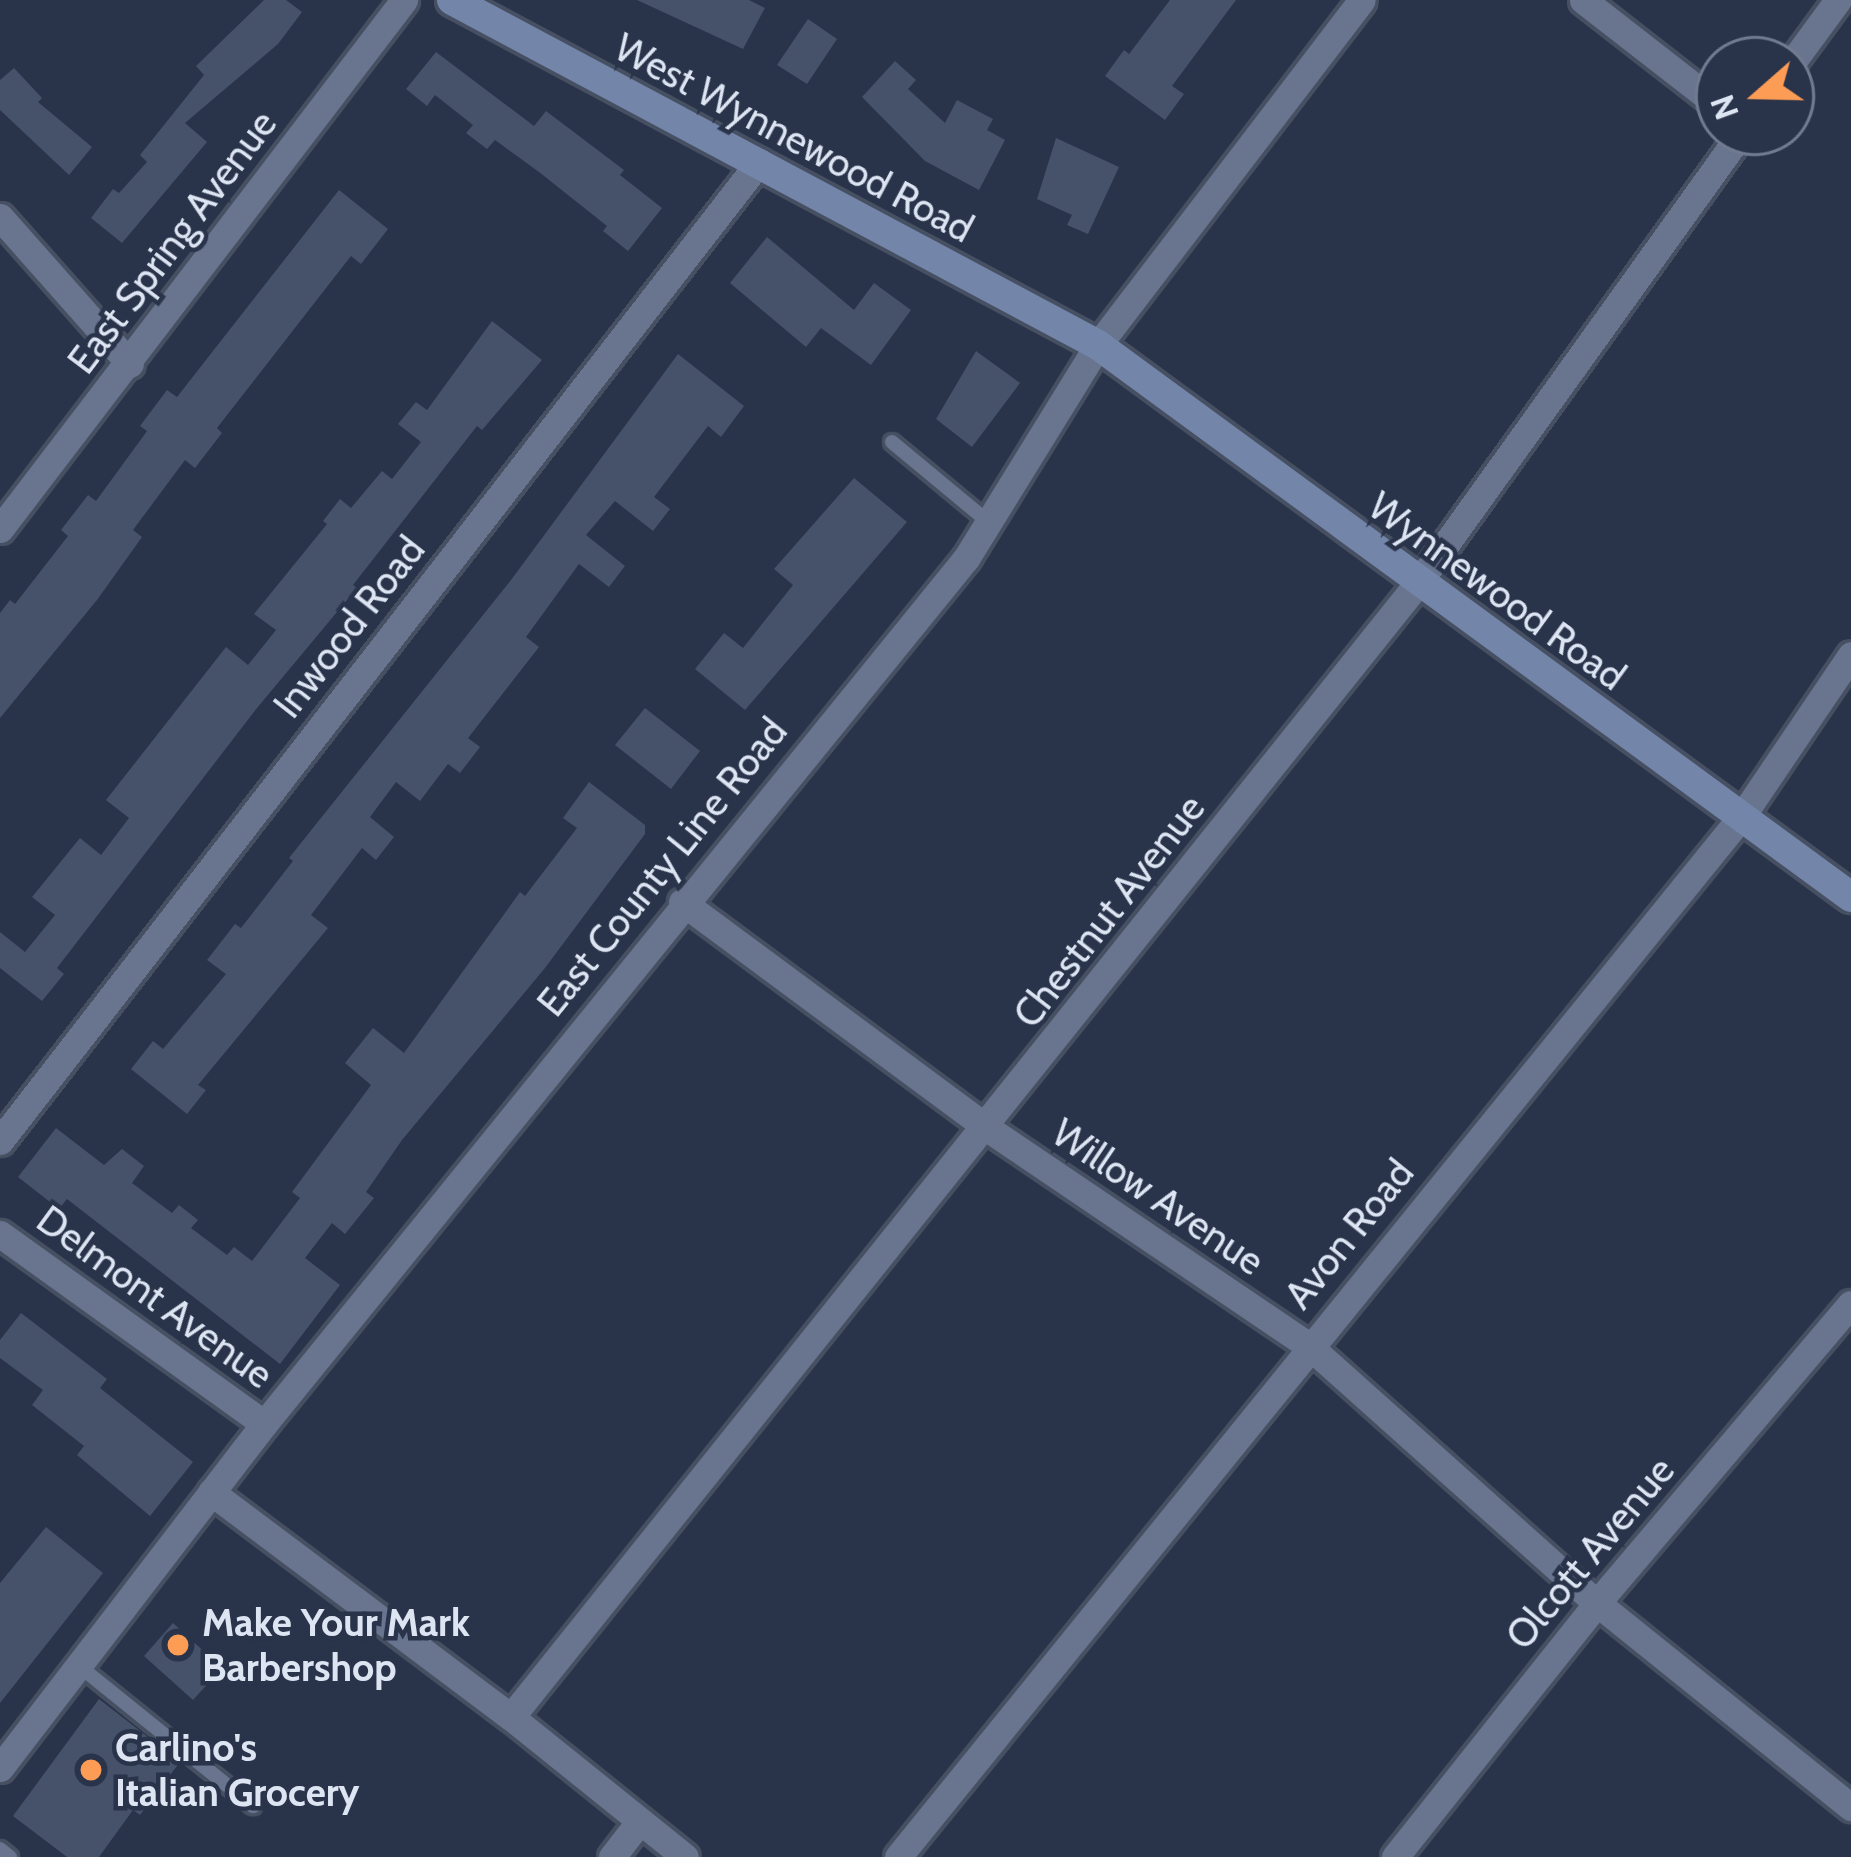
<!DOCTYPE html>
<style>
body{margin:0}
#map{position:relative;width:1851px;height:1857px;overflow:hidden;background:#29334a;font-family:Cabin,sans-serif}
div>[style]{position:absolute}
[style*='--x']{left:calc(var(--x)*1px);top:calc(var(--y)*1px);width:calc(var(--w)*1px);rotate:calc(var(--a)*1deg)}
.building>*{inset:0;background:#46526a}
.roads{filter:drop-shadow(3px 0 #465062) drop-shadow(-3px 0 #465062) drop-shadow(0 3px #465062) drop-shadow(0 -3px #465062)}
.service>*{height:14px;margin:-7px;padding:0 7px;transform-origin:7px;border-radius:7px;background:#69758f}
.minor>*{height:27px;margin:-13.5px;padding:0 13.5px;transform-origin:13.5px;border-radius:13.5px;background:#69758f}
.secondary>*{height:30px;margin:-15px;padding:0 15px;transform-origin:15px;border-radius:15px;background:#7485aa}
.dots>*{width:33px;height:33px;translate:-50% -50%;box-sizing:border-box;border:6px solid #29334a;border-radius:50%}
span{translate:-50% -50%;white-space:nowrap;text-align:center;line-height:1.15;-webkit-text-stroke:9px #29334a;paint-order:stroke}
.street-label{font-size:39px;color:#dde5f3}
.poi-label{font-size:39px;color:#dde5f3;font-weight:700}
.left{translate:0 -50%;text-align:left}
.north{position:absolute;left:1695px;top:36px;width:120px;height:120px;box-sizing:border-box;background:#29334a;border:3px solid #717a8e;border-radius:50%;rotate:250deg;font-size:33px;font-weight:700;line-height:48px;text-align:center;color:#dde5f3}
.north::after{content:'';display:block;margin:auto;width:42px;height:54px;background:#fd9c55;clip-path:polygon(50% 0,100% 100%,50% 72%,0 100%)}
</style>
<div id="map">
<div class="building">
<div style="clip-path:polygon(264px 0,286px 0,302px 12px,278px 44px,185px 123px,207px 142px,122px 243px,91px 218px,113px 189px,119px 193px,147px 162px,140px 155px,204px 75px,196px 66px)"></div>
<div style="clip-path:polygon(637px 0,749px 0,765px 8px,743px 49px)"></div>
<div style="clip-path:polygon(1170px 0,1236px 0,1172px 86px,1184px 94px,1165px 120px,1105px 76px,1124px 50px,1129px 54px)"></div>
<div style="clip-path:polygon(808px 19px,837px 39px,807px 84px,777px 65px)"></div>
<div style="clip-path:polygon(436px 52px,534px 126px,546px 111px,624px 170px,620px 175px,662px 208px,628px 251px,603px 231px,607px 226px,539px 172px,495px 140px,487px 149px,466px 133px,473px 125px,435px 95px,427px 106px,406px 89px)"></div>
<div style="clip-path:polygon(895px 61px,916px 80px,908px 89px,945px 123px,957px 100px,993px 119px,987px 130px,1005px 140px,979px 190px,925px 161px,862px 97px)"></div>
<div style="clip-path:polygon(14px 68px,42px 98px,38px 102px,92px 147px,69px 175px,0 110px,0 80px)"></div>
<div style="clip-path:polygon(1056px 138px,1119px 167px,1088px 234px,1067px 225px,1072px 215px,1037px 199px)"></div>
<div style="clip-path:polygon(339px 190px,388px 229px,361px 264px,351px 256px,217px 428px,222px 433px,195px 468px,185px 460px,133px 530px,142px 537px,97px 600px,0 718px,0 613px,10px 600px,15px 604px,68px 536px,61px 530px,88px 495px,96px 501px,147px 431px,140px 426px,167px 390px,177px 397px)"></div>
<div style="clip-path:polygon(767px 237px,854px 310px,874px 283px,911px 310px,871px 365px,821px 328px,806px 347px,730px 283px)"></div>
<div style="clip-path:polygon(492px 321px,542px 360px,482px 430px,477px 426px,353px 585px,357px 588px,257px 708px,57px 968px,64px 974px,42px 1001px,0 968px,0 932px,25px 952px,55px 915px,32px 897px,80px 838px,101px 855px,129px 818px,106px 800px,226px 647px,248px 665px,276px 630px,254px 614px,327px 524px,323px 521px,340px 499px,351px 508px,382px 471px,392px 479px,421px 442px,398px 424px,416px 402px,427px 410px)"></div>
<div style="clip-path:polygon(976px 351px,1020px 383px,972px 447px,936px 419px)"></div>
<div style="clip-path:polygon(678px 354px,744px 406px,721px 437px,708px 426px,654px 497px,670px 509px,653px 531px,615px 501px,586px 535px,625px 566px,609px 587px,579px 564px,526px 637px,539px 647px,468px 738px,480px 747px,460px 773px,448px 764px,420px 801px,396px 782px,370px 817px,394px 837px,376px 860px,362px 848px,311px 915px,328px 928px,198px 1085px,206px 1090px,187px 1114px,131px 1069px,153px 1041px,163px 1049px,226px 974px,207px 960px,235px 924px,241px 928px,293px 861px,289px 858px,511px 580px)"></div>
<div style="clip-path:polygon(854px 478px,907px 522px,745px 710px,695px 669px,724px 633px,743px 648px,793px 585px,774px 569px)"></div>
<div style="clip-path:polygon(645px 708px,700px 751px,671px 789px,615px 745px)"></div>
<div style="clip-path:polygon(589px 782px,645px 825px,645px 834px,545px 968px,402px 1140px,366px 1192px,374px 1198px,345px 1234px,332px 1223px,305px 1258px,340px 1285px,280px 1364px,67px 1199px,59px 1209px,18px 1177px,56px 1128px,104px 1165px,122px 1149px,144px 1166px,132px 1183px,172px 1213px,179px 1205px,198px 1220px,191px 1228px,227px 1255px,234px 1247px,252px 1261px,300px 1198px,292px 1192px,371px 1085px,345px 1063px,373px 1028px,404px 1053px,520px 892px,525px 896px,577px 828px,563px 818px)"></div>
<div style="clip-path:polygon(21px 1313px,107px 1379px,100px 1388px,193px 1462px,150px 1516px,77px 1455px,84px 1446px,32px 1405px,43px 1390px,0 1358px,0 1340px)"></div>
<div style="clip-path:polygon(46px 1527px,103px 1573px,0 1703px,0 1583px)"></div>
<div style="clip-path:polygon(173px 1623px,222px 1668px,193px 1700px,144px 1656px)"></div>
<div style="clip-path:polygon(99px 1699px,180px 1762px,140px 1815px,133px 1810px,99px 1857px,67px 1857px,13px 1816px)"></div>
</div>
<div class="roads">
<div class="service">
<div style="--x:892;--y:442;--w:124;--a:39.7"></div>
<div style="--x:78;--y:1665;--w:225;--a:38.9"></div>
<div style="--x:0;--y:1849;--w:13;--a:39"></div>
</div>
<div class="minor">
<div style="--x:1583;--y:0;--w:172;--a:37.9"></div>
<div style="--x:1791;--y:64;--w:79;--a:-53.7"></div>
<div style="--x:0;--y:217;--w:196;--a:48.5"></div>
<div style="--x:0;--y:529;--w:666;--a:-52.63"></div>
<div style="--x:682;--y:902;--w:380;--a:36.5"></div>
<div style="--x:987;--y:1128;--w:387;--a:34.1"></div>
<div style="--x:1308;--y:1345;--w:387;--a:41.8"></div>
<div style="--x:1597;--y:1603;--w:326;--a:38.8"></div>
<div style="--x:0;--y:1141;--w:1239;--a:-52.21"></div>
<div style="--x:0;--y:1234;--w:325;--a:35.7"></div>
<div style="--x:211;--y:1492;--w:375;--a:36.9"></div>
<div style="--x:511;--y:1717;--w:223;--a:38.8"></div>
<div style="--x:511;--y:1717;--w:1452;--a:-51.35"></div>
<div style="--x:1418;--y:583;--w:555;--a:-54.31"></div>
<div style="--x:0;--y:1768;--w:434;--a:-52.5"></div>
<div style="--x:264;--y:1424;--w:1116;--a:-50.96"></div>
<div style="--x:967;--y:557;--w:249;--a:-58.3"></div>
<div style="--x:1098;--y:345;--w:434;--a:-52.6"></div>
<div style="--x:612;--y:1857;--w:44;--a:-52.4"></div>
<div style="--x:898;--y:1857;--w:1340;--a:-50.97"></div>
<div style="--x:1742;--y:816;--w:194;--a:-55.9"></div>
<div style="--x:1395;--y:1857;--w:325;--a:-51.5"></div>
<div style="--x:1597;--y:1603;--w:392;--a:-49.7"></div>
</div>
<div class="secondary">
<div style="--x:452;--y:0;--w:732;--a:28.1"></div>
<div style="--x:1098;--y:345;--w:934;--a:36.24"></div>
</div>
</div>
<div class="dots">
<div style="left:178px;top:1645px;background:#fd9c55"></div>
<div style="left:91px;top:1770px;background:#fd9c55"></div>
</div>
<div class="street-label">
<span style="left:794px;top:138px;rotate:28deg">West Wynnewood Road</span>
<span style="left:172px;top:242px;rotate:-53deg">East Spring Avenue</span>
<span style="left:1497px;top:591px;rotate:36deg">Wynnewood Road</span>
<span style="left:349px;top:627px;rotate:-52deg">Inwood Road</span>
<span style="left:662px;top:867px;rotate:-51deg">East County Line Road</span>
<span style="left:1109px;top:911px;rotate:-52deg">Chestnut Avenue</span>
<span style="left:1158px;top:1197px;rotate:34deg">Willow Avenue</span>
<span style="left:1349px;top:1234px;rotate:-51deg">Avon Road</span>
<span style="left:155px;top:1297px;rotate:36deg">Delmont Avenue</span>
<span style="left:1590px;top:1553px;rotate:-50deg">Olcott Avenue</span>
</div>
<div class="poi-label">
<span class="left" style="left:202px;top:1645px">Make Your Mark<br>Barbershop</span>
<span class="left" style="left:115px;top:1770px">Carlino's<br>Italian Grocery</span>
</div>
<div class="north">N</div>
</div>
